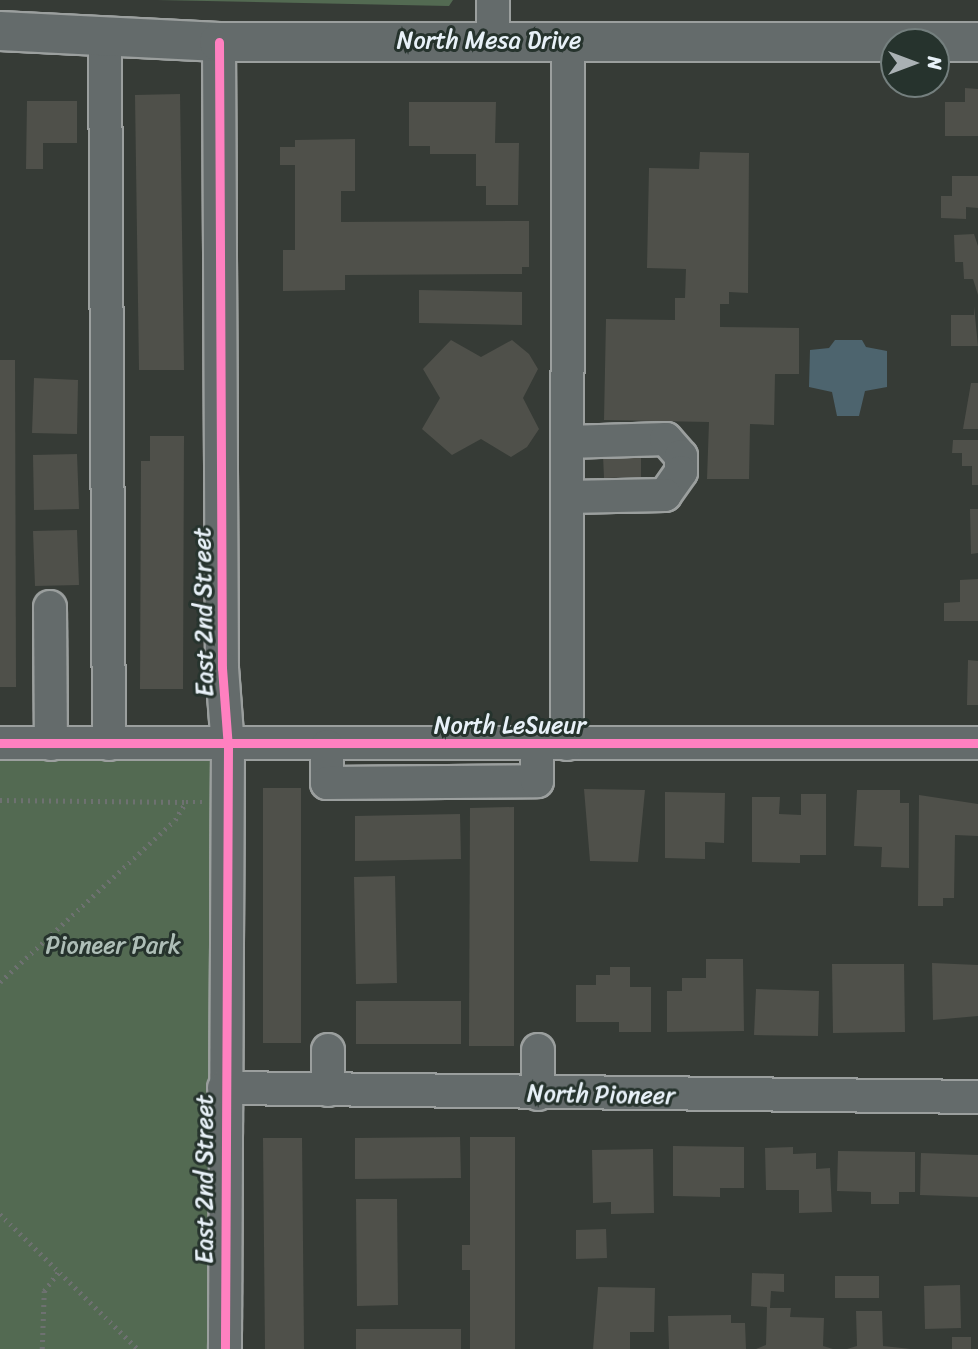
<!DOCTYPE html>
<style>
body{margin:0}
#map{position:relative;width:978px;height:1349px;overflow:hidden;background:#363b36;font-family:Sriracha,sans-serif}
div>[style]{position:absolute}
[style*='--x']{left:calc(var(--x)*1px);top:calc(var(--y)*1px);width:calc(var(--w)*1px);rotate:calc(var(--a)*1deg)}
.green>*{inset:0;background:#536a52}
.water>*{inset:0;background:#4d646e}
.building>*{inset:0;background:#4f504a}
.path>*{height:4.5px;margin-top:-2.25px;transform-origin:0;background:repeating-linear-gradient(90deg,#6e7171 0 2px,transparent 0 7px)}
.roads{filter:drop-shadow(2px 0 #9b9f9e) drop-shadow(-2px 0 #9b9f9e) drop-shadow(0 2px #9b9f9e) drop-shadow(0 -2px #9b9f9e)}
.minor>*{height:32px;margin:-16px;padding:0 16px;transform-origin:16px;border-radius:16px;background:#646b6b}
.major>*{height:38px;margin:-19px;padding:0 19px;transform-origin:19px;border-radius:19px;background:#646b6b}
.cycleway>*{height:9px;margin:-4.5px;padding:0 4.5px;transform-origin:4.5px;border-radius:4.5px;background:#ff80c0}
span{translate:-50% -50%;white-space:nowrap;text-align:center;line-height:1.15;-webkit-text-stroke:6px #26332d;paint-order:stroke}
.street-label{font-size:24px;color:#e8f1f8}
.park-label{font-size:24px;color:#aebeb7}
.north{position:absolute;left:880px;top:28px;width:70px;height:70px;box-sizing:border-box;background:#26332d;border:2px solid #747f7e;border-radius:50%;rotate:90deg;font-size:19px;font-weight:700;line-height:28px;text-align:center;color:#e8f1f8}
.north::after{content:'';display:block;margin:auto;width:24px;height:32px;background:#aab1b4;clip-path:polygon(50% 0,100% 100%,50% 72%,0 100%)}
</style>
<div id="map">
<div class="green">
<div style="clip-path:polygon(157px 0,453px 0,449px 6px)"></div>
<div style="clip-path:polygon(0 743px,228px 747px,225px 1349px,0 1349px)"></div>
</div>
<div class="water">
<div style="clip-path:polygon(835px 340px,862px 340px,866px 347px,887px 351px,887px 387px,865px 391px,859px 416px,837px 416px,832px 392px,809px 387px,810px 350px,829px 348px)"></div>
</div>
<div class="building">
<div style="clip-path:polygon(965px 88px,978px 89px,978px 136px,945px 136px,945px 102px,965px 102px)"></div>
<div style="clip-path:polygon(180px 94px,184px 370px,139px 370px,135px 95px)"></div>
<div style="clip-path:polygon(27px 101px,77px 101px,77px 143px,43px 143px,43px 169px,26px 169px)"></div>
<div style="clip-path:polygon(409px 102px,496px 102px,495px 143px,519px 143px,518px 205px,486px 205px,486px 186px,476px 186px,476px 154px,430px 154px,430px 146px,409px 146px)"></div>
<div style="clip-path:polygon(355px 139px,355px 191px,341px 191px,341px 222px,529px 221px,529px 267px,522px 267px,522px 274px,345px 275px,345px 290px,283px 291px,283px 250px,295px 250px,295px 165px,280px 165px,280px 147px,295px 147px,295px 140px)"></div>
<div style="clip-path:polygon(700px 152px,749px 153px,748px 293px,729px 292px,729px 304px,720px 304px,720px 327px,799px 328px,799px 374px,775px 374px,774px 425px,750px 424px,749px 479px,707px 479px,709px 422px,604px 420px,606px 319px,675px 320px,675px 298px,685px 298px,686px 269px,647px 268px,649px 168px,699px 169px)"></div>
<div style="clip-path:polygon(952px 176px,978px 176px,978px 208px,966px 207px,966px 219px,941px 218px,941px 196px,952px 196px)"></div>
<div style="clip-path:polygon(974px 234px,978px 246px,978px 295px,973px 279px,964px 279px,963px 262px,955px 262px,954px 235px)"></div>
<div style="clip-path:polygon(419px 290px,522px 292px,522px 325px,419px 323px)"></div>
<div style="clip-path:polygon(974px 306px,978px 346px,951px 346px,951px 315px,974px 315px)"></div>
<div style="clip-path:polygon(451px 340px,481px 357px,512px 340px,529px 354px,538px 369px,523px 398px,539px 429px,527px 447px,511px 457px,481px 439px,452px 455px,422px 429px,440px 398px,423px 369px)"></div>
<div style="clip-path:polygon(0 360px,15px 360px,16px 687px,0 687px)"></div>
<div style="clip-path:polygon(34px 378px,78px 380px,77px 434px,32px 433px)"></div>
<div style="clip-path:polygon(971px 383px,978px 383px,978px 429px,963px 429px)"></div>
<div style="clip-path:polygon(150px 436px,184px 436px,183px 689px,140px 689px,141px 461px,150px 461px)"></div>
<div style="clip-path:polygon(953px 440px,978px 440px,978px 485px,972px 485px,972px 466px,962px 466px,962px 453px,952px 453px)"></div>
<div style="clip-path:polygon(77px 454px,79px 509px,34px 510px,33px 455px)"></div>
<div style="clip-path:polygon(641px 454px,641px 477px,604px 478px,603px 455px)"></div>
<div style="clip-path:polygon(970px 509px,978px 509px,978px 553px,971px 554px)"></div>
<div style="clip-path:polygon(77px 530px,79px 585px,35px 586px,33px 531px)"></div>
<div style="clip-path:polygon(978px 579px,978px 621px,944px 621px,944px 603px,960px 602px,960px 580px)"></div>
<div style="clip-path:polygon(968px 660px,978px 661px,978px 705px,967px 705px)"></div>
<div style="clip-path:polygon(263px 788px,301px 788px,301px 1043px,263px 1043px)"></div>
<div style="clip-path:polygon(584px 789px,645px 790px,638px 862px,590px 861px)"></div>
<div style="clip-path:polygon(857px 790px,900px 790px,900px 803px,909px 803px,909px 868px,881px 867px,882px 847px,854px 846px)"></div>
<div style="clip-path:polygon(665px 792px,725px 793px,724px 843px,705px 842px,705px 859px,665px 858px)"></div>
<div style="clip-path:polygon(801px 794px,826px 794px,826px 855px,800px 855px,800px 863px,752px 862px,752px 797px,780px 797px,779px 814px,801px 815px)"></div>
<div style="clip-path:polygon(919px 795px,978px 804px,978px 836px,955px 835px,954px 898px,943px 898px,943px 906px,918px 906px)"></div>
<div style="clip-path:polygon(514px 807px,514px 1046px,469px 1046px,470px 808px)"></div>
<div style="clip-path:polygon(460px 814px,461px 859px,355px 861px,355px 816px)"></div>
<div style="clip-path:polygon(395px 876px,397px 983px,356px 984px,354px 877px)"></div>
<div style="clip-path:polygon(706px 959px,743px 959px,744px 1031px,667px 1032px,667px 991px,682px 991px,682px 978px,706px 978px)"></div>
<div style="clip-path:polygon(932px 963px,978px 965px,978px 1016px,933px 1020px)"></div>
<div style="clip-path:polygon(832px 964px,904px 964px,905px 1032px,833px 1033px)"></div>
<div style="clip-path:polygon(610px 967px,630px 967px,630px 987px,651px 987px,651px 1032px,619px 1032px,619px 1022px,576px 1022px,576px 985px,596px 985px,596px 975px,610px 975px)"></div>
<div style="clip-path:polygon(756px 989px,819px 991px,818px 1036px,754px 1035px)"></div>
<div style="clip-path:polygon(356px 1001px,461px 1001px,461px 1044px,356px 1044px)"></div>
<div style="clip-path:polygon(460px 1137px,461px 1178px,355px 1179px,355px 1138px)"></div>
<div style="clip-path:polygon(470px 1137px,515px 1137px,515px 1349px,470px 1349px,470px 1270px,462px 1270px,462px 1245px,470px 1245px)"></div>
<div style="clip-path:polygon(263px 1138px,302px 1138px,304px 1349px,265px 1349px)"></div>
<div style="clip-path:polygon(673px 1146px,744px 1147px,744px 1188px,720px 1188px,720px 1197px,673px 1196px)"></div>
<div style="clip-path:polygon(793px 1147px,793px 1154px,816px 1153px,816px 1169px,830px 1168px,832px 1212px,799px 1213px,799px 1190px,766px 1190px,765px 1148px)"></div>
<div style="clip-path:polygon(653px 1149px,654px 1213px,611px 1214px,611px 1202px,593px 1203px,592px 1150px)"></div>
<div style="clip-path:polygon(838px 1151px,915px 1152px,915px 1192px,899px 1192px,899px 1204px,871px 1204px,871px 1192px,837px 1191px)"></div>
<div style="clip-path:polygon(921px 1153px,978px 1155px,978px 1197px,920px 1195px)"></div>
<div style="clip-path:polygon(356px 1199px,397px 1199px,398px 1305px,357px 1306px)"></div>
<div style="clip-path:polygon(606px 1229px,607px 1258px,576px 1259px,576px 1230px)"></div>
<div style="clip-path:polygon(752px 1273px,784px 1274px,784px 1292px,771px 1291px,770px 1308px,791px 1308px,790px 1317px,824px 1318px,823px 1346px,833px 1349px,756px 1349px,766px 1345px,767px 1307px,751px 1306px)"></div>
<div style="clip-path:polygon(835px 1276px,879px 1276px,879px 1298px,835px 1298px)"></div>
<div style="clip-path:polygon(960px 1285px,961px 1328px,925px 1329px,924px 1286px)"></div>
<div style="clip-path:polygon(598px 1287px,655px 1288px,654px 1332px,630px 1332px,630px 1349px,593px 1349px)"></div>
<div style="clip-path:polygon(856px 1311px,882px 1311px,883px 1346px,911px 1349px,847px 1349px,857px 1346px)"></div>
<div style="clip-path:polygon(731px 1315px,731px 1323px,745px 1323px,746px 1349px,669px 1349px,668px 1316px)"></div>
<div style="clip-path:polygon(356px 1329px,461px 1329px,461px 1349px,356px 1349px)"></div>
<div style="clip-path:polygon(952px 1337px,971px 1337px,971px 1349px,952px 1349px)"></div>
</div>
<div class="path">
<div style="--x:0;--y:800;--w:186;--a:0.6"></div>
<div style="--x:0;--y:982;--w:238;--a:-42.8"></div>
<div style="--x:175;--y:820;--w:21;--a:-59"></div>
<div style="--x:186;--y:802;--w:16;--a:0"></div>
<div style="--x:0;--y:1214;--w:193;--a:44.4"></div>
<div style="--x:42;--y:1349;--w:58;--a:-88"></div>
<div style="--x:44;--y:1291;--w:25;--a:-53"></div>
</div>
<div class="roads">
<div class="minor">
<div style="--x:493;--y:0;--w:42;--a:90"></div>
<div style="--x:105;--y:37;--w:707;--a:89.68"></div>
<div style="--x:219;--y:42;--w:626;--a:89.73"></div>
<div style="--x:222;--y:668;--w:79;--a:85.7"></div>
<div style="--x:228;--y:747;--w:602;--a:90.29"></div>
<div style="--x:567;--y:442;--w:99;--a:-1.7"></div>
<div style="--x:666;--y:439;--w:23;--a:49"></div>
<div style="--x:681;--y:456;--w:16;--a:90"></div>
<div style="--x:681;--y:472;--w:28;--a:125"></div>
<div style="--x:665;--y:495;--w:98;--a:178.8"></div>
<div style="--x:50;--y:607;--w:137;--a:89.6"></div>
<div style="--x:0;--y:743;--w:978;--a:0"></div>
<div style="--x:567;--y:744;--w:703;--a:-89.92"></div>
<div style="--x:327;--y:746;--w:37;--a:90"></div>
<div style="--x:327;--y:783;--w:210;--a:-0.5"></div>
<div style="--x:537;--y:781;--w:36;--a:-90"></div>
<div style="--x:328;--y:1050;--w:40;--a:90"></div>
<div style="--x:538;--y:1050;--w:44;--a:90"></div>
<div style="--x:224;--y:1088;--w:754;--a:0.68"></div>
</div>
<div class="major">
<div style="--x:0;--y:31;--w:219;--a:2.9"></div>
<div style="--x:219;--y:42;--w:759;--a:0"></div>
</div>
</div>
<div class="cycleway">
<div style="--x:219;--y:42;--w:626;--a:89.73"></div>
<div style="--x:222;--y:668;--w:79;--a:85.7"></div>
<div style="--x:228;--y:747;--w:602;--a:90.29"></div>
<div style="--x:0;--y:743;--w:978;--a:0"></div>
</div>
<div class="street-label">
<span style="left:489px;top:41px">North Mesa Drive</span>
<span style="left:204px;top:612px;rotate:-91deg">East 2nd Street</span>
<span style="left:510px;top:726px">North LeSueur</span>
<span style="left:601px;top:1095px;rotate:1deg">North Pioneer</span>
<span style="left:205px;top:1179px;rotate:-90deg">East 2nd Street</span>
</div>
<div class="park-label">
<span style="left:113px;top:946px">Pioneer Park</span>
</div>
<div class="north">N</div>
</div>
